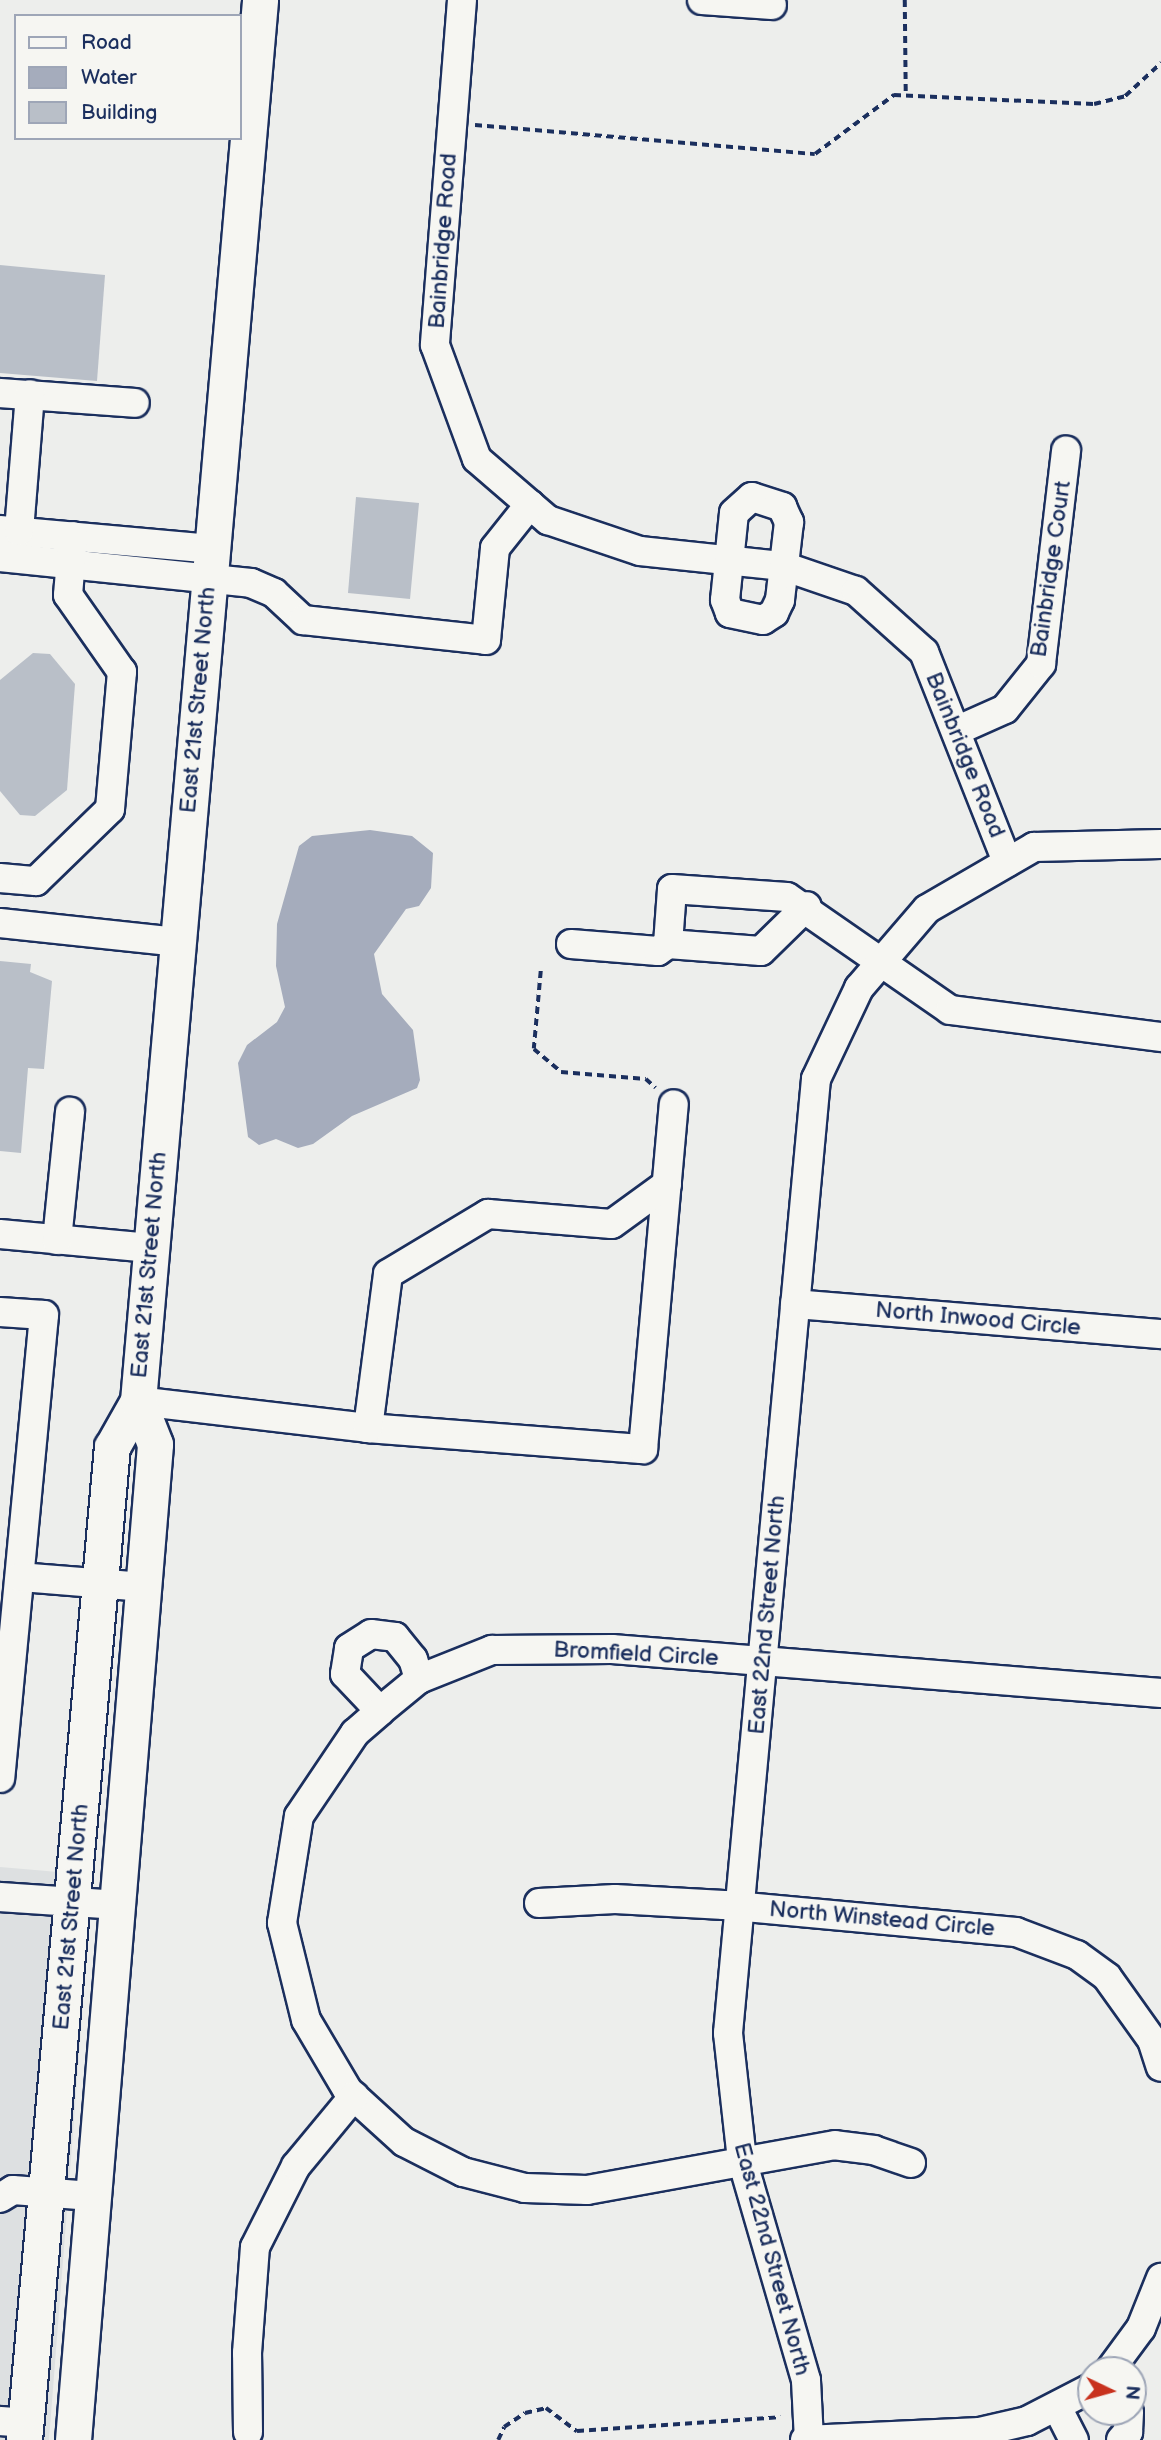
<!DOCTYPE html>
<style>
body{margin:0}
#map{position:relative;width:1161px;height:2440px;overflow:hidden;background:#edeeec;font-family:"Balsamiq Sans",sans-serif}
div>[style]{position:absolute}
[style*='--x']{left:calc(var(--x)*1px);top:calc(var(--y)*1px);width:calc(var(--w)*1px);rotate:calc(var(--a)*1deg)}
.built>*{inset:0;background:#dde0e1}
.water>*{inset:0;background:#a5acbc}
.building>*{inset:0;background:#b9bfc8}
.path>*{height:3.5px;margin-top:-1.75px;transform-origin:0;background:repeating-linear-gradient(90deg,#1b2f5e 0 7px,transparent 0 12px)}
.roads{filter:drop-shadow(2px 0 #1b2f5e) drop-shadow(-2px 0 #1b2f5e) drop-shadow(0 2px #1b2f5e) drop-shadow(0 -2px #1b2f5e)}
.minor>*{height:28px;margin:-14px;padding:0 14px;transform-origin:14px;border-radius:14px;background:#f6f6f2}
.major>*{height:35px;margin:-17.5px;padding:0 17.5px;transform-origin:17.5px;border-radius:17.5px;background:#f6f6f2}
span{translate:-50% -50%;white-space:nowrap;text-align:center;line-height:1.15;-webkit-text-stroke:5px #f6f6f2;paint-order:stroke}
.street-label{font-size:23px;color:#1b2f5e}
.legend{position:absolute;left:14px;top:14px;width:228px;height:126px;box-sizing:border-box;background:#f6f6f2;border:2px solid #9ea6b7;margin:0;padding:9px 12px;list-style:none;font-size:21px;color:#1b2f5e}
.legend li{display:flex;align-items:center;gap:14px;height:35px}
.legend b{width:35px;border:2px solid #9ea6b7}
.north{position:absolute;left:1077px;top:2356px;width:70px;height:70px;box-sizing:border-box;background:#f6f6f2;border:2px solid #9ea6b7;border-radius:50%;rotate:95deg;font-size:19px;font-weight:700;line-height:28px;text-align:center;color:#1b2f5e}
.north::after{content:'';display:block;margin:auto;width:24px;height:32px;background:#c8321e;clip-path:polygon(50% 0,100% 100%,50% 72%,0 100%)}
</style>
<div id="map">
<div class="built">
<div style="clip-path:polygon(0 1867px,93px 1875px,49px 2440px,0 2440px)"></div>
</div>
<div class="water">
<div style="clip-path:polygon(370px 830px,412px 836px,433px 853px,431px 888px,419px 906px,406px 909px,374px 954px,382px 994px,413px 1030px,420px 1080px,417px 1088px,352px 1116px,313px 1144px,298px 1148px,276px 1139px,259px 1145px,248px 1137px,238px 1063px,247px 1045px,277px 1022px,285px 1007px,276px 966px,277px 924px,299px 846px,312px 836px)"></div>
</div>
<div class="building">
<div style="clip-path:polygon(0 265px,105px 275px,97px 381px,0 373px)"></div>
<div style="clip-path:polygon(356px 497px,419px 503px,410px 599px,348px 593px)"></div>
<div style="clip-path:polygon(33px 653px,50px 654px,75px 684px,67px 790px,35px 816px,20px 815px,0 791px,0 680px)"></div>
<div style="clip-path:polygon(0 961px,31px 964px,30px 972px,52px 981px,44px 1069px,28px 1068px,21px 1153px,0 1151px)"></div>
</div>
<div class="path">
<div style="--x:905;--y:0;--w:93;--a:89.4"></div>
<div style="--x:475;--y:125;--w:341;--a:4.9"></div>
<div style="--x:815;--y:154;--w:99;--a:-36.8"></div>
<div style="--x:894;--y:95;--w:200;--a:2.6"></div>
<div style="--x:1094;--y:104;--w:32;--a:-14"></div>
<div style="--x:1125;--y:96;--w:49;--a:-42.5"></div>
<div style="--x:541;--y:971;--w:78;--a:95.1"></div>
<div style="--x:534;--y:1049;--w:35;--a:40"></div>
<div style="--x:561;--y:1072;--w:85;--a:4.7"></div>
<div style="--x:646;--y:1079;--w:13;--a:42"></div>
<div style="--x:498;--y:2440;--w:14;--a:-65"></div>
<div style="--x:504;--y:2427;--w:25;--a:-34"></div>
<div style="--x:525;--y:2413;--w:22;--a:-13"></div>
<div style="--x:546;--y:2408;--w:39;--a:37"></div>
<div style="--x:577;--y:2431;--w:204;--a:-3.9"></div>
</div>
<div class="roads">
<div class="minor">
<div style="--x:462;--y:0;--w:346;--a:94.5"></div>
<div style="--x:435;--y:345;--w:121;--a:69.8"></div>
<div style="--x:477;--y:459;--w:94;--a:40.7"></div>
<div style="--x:548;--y:520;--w:97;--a:18.6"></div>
<div style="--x:640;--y:551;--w:144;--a:6"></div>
<div style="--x:783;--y:566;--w:77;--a:18.9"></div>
<div style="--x:856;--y:591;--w:91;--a:41.9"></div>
<div style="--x:924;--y:652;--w:226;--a:68.4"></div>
<div style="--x:702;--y:0;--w:70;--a:4.1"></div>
<div style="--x:0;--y:393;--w:135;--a:4.2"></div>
<div style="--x:752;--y:497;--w:32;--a:18"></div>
<div style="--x:782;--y:507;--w:17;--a:65"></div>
<div style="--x:789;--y:522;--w:79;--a:96.6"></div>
<div style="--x:780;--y:600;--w:14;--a:115"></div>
<div style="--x:774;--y:613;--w:13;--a:148"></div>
<div style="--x:763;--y:620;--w:34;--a:-168"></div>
<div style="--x:730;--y:613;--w:14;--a:-111"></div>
<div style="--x:725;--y:600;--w:87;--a:-84.1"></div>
<div style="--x:734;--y:513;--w:24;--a:-42"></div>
<div style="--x:0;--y:530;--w:212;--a:5.1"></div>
<div style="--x:19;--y:531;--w:137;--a:-85.4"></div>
<div style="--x:0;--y:557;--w:252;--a:5.9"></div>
<div style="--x:251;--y:583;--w:25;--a:23"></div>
<div style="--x:274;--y:593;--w:40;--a:43"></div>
<div style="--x:303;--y:620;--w:184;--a:6.2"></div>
<div style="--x:486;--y:640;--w:92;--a:-84.4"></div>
<div style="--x:495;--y:548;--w:56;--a:-51.5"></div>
<div style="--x:958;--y:730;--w:51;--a:-24.1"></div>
<div style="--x:1005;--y:709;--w:58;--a:-51.3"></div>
<div style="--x:1041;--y:664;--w:215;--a:-83.3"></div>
<div style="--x:0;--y:878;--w:36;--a:5"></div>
<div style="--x:36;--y:881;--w:103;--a:-44.2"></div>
<div style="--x:110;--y:809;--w:138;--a:-85"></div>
<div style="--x:122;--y:672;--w:94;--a:-125"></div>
<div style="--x:68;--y:595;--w:59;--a:-85.2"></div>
<div style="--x:0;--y:923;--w:178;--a:6.1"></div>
<div style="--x:571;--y:944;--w:87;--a:4.6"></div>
<div style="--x:658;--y:951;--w:12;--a:-35"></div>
<div style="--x:668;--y:944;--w:55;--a:-85.8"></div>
<div style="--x:672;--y:889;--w:115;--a:4"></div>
<div style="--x:787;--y:897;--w:198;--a:34.7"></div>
<div style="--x:950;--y:1010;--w:213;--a:7.3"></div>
<div style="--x:668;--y:944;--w:93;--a:4.3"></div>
<div style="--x:761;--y:951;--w:64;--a:-44.4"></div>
<div style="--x:0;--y:1234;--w:151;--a:5.3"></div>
<div style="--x:57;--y:1240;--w:129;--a:-84.2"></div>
<div style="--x:795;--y:1304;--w:367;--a:4.7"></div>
<div style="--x:0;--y:1312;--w:44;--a:3.9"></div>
<div style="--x:44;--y:1315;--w:465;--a:95.4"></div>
<div style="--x:138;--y:1401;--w:232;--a:6.7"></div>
<div style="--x:368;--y:1428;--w:276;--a:4.4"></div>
<div style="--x:643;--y:1449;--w:346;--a:-84.9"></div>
<div style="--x:368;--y:1428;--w:155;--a:-82.6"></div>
<div style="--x:388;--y:1274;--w:117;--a:-31"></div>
<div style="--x:488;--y:1214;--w:124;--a:4.6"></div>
<div style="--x:612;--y:1224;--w:68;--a:-36"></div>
<div style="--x:20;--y:1577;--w:123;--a:4.6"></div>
<div style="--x:380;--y:1711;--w:51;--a:-133.4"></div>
<div style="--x:345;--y:1674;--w:26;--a:-81"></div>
<div style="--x:349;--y:1648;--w:26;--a:-32"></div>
<div style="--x:371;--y:1634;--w:24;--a:7"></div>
<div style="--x:395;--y:1637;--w:28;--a:51"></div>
<div style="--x:413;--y:1659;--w:21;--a:73"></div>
<div style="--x:0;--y:1897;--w:116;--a:3.9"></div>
<div style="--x:539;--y:1903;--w:76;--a:-3"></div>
<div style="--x:615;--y:1899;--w:109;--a:3.2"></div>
<div style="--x:724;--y:1905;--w:293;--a:5.3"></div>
<div style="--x:1016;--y:1932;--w:65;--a:20.7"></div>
<div style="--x:1077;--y:1955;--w:37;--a:36"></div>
<div style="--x:1107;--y:1977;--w:77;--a:54.5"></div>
<div style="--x:1152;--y:2040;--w:28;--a:72"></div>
<div style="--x:911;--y:2163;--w:39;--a:-161"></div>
<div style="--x:874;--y:2150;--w:39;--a:-173"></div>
<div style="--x:835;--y:2145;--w:252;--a:169.7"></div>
<div style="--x:587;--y:2190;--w:62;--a:-178.2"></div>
<div style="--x:525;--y:2188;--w:64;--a:-165.5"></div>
<div style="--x:463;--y:2172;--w:66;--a:-153"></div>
<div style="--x:404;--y:2142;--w:76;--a:-137.7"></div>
<div style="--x:348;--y:2091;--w:82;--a:-120.6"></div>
<div style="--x:306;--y:2020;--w:100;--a:-103.9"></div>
<div style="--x:282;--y:1923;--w:108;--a:-81"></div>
<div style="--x:299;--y:1816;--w:100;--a:-56"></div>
<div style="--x:355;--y:1733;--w:33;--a:-41"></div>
<div style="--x:380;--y:1711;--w:50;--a:-39.4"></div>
<div style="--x:419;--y:1679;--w:79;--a:-21.7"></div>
<div style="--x:492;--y:1650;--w:120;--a:-0.5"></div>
<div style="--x:612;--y:1649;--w:551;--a:4.58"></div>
<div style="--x:0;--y:2198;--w:15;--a:-32"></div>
<div style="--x:13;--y:2190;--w:79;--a:4.3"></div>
<div style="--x:1110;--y:2370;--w:52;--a:-53.6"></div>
<div style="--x:1141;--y:2328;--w:54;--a:-68.2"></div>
<div style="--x:1058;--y:2409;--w:35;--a:63"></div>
<div style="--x:0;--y:2421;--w:26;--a:4"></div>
<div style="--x:248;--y:2432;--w:79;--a:-90.7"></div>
<div style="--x:247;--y:2353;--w:106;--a:-85.7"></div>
<div style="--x:255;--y:2247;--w:91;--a:-63.2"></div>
<div style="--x:296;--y:2166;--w:91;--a:-50.4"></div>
<div style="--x:805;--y:2440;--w:175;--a:-2.6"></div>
<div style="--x:980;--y:2432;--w:48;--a:-13.2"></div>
<div style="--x:1027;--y:2421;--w:72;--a:-27.3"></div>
<div style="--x:809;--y:2440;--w:60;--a:-92.9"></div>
<div style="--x:806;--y:2380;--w:229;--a:-106.2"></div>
<div style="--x:742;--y:2160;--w:128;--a:-96.3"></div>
<div style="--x:728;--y:2033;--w:958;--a:-84.73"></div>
<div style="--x:816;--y:1079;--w:101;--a:-64.7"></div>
<div style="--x:859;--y:988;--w:104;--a:-49.3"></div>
<div style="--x:927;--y:909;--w:124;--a:-30.1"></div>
<div style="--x:1034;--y:847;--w:127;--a:-1.4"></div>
<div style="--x:1121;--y:2440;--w:11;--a:-49"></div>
<div style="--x:1128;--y:2432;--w:20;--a:-87"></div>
</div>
<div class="major">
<div style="--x:24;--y:2440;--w:997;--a:-84.94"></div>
<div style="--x:112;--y:1447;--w:53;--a:-60.5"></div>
<div style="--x:138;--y:1401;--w:1406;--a:-85.02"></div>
<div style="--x:73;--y:2440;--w:999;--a:-85.29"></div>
<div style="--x:155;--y:1444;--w:46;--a:-111.6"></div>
</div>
</div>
<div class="street-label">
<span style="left:443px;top:241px;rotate:-86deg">Bainbridge Road</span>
<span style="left:1051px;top:569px;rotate:-82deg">Bainbridge Court</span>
<span style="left:198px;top:700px;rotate:-85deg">East 21st Street North</span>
<span style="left:965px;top:755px;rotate:68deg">Bainbridge Road</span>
<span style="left:149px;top:1265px;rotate:-85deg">East 21st Street North</span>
<span style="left:978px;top:1319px;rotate:5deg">North Inwood Circle</span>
<span style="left:767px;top:1615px;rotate:-85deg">East 22nd Street North</span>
<span style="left:636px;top:1654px;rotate:3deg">Bromfield Circle</span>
<span style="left:71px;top:1917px;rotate:-85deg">East 21st Street North</span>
<span style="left:882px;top:1919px;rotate:5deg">North Winstead Circle</span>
<span style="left:772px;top:2259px;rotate:75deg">East 22nd Street North</span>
</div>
<ul class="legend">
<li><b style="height:9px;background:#f6f6f2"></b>Road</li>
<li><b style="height:19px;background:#a5acbc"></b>Water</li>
<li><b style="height:19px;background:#b9bfc8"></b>Building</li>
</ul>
<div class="north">N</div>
</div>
